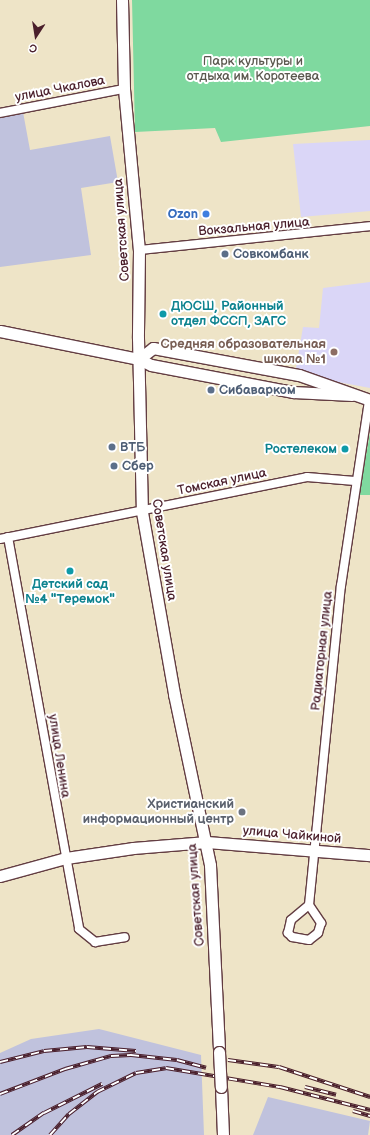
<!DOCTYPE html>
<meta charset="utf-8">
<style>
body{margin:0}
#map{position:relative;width:370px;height:1135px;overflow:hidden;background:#eee4c7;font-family:"Balsamiq Sans",sans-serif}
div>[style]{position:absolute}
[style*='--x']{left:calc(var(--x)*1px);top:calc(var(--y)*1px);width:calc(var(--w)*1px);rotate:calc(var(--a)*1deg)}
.built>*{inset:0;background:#dad6f7}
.industrial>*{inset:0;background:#c0c2dd}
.green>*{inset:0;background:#7fd99f}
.roads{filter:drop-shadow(1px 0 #633d42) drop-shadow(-1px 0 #633d42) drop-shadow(0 1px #633d42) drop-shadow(0 -1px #633d42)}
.street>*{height:8px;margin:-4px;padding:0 4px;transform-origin:4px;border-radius:4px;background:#fff}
.secondary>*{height:11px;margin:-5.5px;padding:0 5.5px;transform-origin:5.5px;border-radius:5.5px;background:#fff}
.rail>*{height:4px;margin-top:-2px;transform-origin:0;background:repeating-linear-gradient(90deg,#fff 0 8px,#4a1f2b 0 16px);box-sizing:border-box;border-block:1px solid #4a1f2b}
.bridges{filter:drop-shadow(1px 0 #633d42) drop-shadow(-1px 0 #633d42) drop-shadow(0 1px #633d42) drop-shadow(0 -1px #633d42)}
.secondary-bridge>*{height:11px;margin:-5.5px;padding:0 5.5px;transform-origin:5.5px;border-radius:5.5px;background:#fff}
.dots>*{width:11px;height:11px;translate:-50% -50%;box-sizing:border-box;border:2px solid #fff;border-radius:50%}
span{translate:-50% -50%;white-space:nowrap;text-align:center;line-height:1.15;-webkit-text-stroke:4px #fff;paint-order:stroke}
.park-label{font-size:13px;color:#5a574e}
.street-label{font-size:13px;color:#4a1f2b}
.shop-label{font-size:13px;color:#366cbe;font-weight:700}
.right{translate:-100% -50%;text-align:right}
.service-label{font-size:13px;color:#4e5e75;font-weight:700}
.left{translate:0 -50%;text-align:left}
.culture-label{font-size:13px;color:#0d838f;font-weight:700}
.education-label{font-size:13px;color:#785e54;font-weight:700}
.worship-label{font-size:13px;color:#5b616d;font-weight:700}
.north{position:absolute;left:16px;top:16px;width:40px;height:40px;-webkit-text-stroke:3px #fff;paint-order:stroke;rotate:192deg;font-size:11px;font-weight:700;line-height:16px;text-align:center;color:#4a1f2b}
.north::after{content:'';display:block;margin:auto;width:14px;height:18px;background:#4a1f2b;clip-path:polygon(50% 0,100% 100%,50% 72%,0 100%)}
</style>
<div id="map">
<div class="built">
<div style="clip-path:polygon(370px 140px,370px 211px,301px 217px,293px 144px)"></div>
<div style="clip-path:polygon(370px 282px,370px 388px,295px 374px,303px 327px,319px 328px,323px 288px)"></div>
</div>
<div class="industrial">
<div style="clip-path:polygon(23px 112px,30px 150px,110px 136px,118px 182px,81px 188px,91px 255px,0 267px,0 117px)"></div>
<div style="clip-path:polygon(99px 1029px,201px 1055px,204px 1135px,0 1135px,0 1053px,31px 1039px)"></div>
<div style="clip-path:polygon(268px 1097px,370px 1121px,368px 1135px,253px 1135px)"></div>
</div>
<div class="green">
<div style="clip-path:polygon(132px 0,370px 0,370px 126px,221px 142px,215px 128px,135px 132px)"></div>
<div style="clip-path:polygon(370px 433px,370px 495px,359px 495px)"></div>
</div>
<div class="roads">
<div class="street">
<div style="--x:0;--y:113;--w:126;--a:-11"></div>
<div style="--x:139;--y:250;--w:232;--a:-5.9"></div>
<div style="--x:8;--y:537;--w:398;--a:79.7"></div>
<div style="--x:79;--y:929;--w:21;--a:39"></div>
<div style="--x:95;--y:942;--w:30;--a:-9"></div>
<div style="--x:0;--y:539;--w:313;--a:-11.4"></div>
<div style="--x:307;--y:477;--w:48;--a:4.8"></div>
<div style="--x:309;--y:905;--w:22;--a:56"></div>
<div style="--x:321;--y:923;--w:10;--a:107"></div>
<div style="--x:318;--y:933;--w:11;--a:142"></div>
<div style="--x:309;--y:940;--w:17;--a:-170"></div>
<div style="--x:292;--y:937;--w:6;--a:-135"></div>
<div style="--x:288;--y:933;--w:13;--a:-77"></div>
<div style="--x:291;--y:920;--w:23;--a:-40"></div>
<div style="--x:309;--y:905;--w:321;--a:-84.3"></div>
<div style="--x:341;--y:586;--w:188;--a:-81.4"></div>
</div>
<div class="secondary">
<div style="--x:122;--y:0;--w:89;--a:88.7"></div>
<div style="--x:124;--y:89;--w:162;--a:84.7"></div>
<div style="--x:139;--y:250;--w:88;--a:90.7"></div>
<div style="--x:138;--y:338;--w:174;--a:88.7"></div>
<div style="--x:142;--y:512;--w:185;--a:80"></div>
<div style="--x:174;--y:694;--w:175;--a:78.1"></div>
<div style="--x:210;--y:865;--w:187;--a:87.2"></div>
<div style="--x:0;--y:331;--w:142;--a:11.4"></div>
<div style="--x:139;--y:359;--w:13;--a:27"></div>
<div style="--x:151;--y:365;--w:145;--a:10.8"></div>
<div style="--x:293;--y:392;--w:59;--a:2.9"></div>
<div style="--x:139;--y:359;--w:18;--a:-38"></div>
<div style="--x:153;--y:348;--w:148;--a:10.5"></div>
<div style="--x:299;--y:375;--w:75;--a:19.4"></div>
<div style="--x:0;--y:876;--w:68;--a:-15.3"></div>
<div style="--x:66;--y:858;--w:68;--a:-8.5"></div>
<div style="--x:133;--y:848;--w:74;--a:-4.6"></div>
<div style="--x:207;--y:842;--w:164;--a:4.6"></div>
<div style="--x:221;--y:1087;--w:48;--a:87.6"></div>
</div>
</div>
<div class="rail">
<div style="--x:228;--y:1060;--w:51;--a:7.8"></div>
<div style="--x:279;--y:1067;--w:96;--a:18.2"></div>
<div style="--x:0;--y:1062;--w:45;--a:-14"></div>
<div style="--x:44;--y:1051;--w:43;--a:-5.3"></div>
<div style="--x:87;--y:1047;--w:49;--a:4.7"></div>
<div style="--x:305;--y:1087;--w:32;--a:14"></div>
<div style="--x:0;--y:1094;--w:70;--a:-21"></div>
<div style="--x:65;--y:1069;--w:48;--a:-15.8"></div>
<div style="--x:111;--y:1056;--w:20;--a:-3"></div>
<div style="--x:131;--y:1055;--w:46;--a:6.2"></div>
<div style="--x:177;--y:1060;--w:30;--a:15"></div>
<div style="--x:353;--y:1111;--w:18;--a:16"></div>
<div style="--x:12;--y:1135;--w:39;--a:-35"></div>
<div style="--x:44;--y:1113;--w:65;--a:-26.6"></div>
<div style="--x:50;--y:1135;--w:28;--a:-48"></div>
<div style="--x:69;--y:1114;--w:36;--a:-38"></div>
<div style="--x:97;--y:1092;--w:43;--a:-26"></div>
<div style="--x:136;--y:1073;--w:30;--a:-9"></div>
<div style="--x:166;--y:1068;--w:116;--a:9.5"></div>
<div style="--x:280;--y:1087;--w:93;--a:14.3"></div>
</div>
<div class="bridges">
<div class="secondary-bridge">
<div style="--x:219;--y:1052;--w:35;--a:87"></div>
</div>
</div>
<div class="dots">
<div style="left:206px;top:214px;background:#3f7fe0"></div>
<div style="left:225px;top:254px;background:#5c6f8a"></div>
<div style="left:163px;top:314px;background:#0f9aa8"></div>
<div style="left:334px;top:352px;background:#8d6e63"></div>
<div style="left:211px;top:390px;background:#5c6f8a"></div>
<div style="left:112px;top:447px;background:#5c6f8a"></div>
<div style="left:345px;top:449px;background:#0f9aa8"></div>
<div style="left:114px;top:466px;background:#5c6f8a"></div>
<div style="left:70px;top:571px;background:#0f9aa8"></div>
<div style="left:242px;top:812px;background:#6b7280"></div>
</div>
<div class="park-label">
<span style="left:253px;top:69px">Парк культуры и<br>отдыха им. Коротеева</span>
</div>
<div class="street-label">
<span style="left:60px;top:89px;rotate:-11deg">улица Чкалова</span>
<span style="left:254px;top:227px;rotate:-5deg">Вокзальная улица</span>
<span style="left:122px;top:230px;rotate:-94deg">Советская улица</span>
<span style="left:222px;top:482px;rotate:-12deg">Томская улица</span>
<span style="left:164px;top:550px;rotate:81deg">Советская улица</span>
<span style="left:322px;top:651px;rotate:-84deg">Радиаторная улица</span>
<span style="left:59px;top:756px;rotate:81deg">улица Ленина</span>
<span style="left:292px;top:835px;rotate:5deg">улица Чайкиной</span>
<span style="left:196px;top:895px;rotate:-94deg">Советская улица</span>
</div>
<div class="shop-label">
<span class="right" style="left:198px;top:214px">Ozon</span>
</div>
<div class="service-label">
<span class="left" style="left:233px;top:254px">Совкомбанк</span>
<span class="left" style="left:219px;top:390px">Сибаварком</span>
<span class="left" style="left:120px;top:447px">ВТБ</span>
<span class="left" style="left:122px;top:466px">Сбер</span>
</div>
<div class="culture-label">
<span class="left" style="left:171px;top:314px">ДЮСШ, Районный<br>отдел ФССП, ЗАГС</span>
<span class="right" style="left:337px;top:449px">Ростелеком</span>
<span style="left:70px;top:592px">Детский сад<br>№4 "Теремок"</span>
</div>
<div class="education-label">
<span class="right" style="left:326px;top:352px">Средняя образовательная<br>школа №1</span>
</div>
<div class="worship-label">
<span class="right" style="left:234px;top:812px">Христианский<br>информационный центр</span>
</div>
<div class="north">С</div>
</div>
